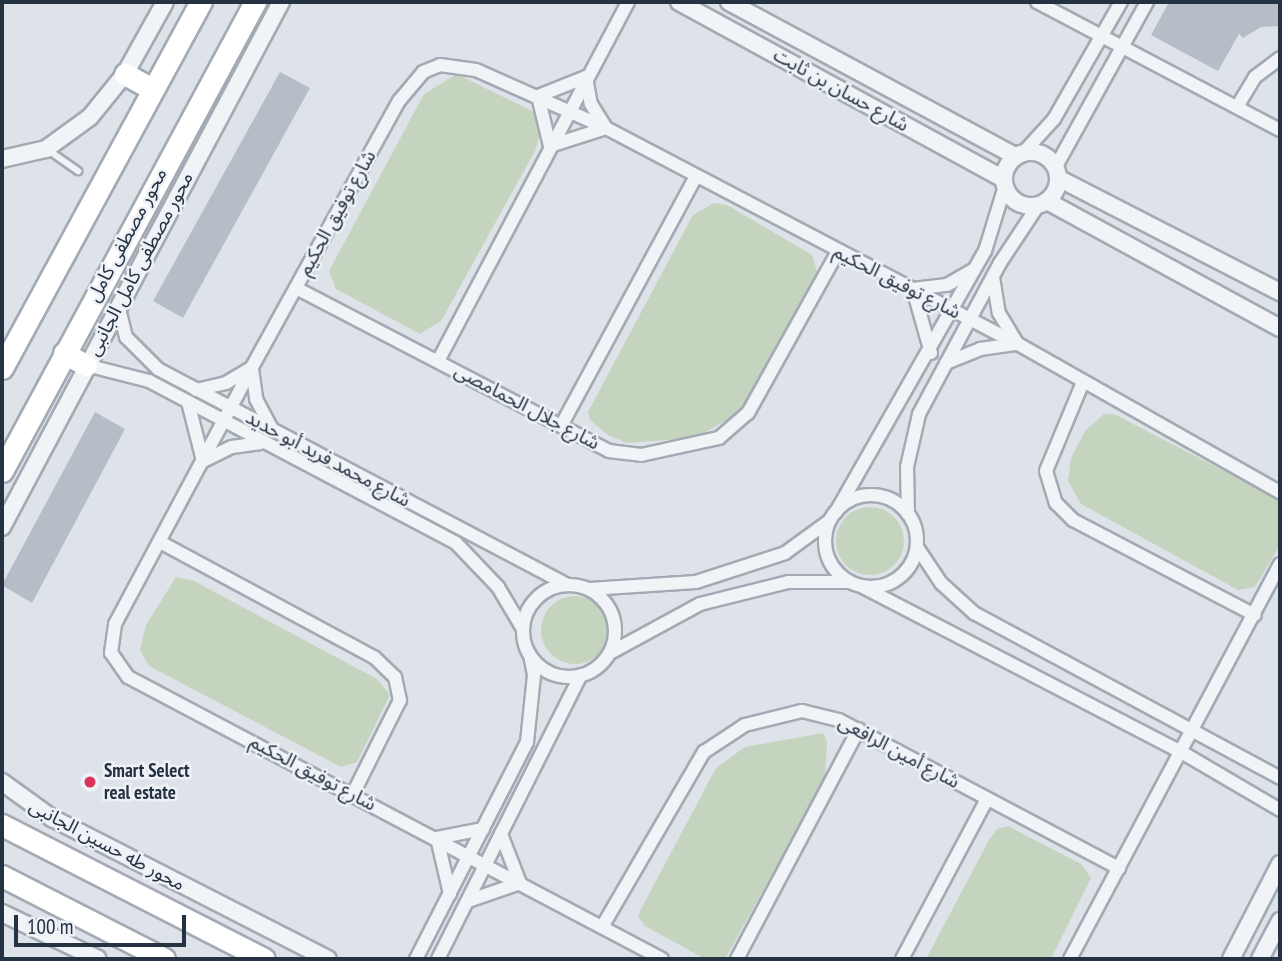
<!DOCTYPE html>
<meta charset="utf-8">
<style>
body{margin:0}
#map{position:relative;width:1282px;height:961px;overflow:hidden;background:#dee3e9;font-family:"PT Sans Narrow","Noto Sans Arabic",sans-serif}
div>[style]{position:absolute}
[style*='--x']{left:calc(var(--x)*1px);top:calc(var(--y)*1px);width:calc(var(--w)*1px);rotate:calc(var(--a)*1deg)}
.green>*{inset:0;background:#c5d4be}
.round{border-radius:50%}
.building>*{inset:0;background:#b5bdc7}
.roads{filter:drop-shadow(2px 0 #a3aab4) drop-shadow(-2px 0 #a3aab4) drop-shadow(0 2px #a3aab4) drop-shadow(0 -2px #a3aab4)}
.service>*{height:6px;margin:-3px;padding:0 3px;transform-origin:3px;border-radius:3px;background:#f1f4f7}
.minor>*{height:12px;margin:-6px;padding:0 6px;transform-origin:6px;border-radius:6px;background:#f1f4f7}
.minor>.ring{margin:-6px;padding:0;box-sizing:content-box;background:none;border:12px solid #f1f4f7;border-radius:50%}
.tertiary>*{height:16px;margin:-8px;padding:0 8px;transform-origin:8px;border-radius:8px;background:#f1f4f7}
.tertiary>.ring{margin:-8px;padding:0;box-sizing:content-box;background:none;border:16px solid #f1f4f7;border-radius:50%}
.primary>*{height:21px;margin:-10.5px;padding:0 10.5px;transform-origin:10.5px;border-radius:10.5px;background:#fff}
.dots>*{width:19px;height:19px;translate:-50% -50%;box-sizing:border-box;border:4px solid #eef2f7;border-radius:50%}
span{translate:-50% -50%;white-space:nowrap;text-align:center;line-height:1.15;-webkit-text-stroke:5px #eef2f7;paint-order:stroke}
.street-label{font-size:19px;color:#253242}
.poi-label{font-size:19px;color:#253242;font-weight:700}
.left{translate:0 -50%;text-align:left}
.frame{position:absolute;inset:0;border:4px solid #253242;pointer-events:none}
.scale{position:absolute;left:14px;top:915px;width:172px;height:32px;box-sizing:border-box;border:4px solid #253242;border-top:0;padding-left:9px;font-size:21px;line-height:24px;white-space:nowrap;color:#253242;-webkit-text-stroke:5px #eef2f7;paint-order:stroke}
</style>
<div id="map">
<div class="green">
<div style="clip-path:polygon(457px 74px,534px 112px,541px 131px,535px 151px,441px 321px,420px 334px,336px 289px,329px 271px,424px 94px)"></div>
<div style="clip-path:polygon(714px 203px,727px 205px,812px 255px,818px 275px,747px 404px,732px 417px,695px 438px,627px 443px,608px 435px,590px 420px,588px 412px,693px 215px)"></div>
<div style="clip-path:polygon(1104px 414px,1116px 415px,1280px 500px,1280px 545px,1255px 587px,1238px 590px,1081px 504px,1068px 481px,1071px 458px,1085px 431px)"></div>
<div class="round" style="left:836px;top:507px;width:68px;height:68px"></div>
<div style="clip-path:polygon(176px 577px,194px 581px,377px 679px,390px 695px,357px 762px,341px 767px,149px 666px,140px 650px,146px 625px)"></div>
<div class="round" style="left:541px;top:596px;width:68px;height:68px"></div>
<div style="clip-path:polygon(823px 733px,827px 742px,825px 779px,725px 959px,705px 959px,645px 926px,638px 917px,641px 909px,716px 768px,745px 747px)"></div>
<div style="clip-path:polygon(1008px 826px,1081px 864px,1091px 878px,1051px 959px,926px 959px,989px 840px,997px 829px)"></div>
</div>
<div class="building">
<div style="clip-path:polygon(1169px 2px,1280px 2px,1280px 26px,1261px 27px,1243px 38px,1239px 34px,1218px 71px,1151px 35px)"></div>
<div style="clip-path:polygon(280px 72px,310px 88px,183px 318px,153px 301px)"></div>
<div style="clip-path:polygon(95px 412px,125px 429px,32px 603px,2px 585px)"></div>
</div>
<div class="roads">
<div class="service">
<div style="--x:48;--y:150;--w:37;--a:35"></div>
</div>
<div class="minor">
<div style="--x:1037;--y:2;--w:275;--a:27.8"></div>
<div style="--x:586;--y:77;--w:27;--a:80"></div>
<div style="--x:591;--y:104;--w:28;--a:58"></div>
<div style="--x:606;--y:128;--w:59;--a:162.2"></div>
<div style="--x:550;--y:146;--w:51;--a:-103.5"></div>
<div style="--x:538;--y:96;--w:52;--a:-21.6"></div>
<div style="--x:1237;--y:107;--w:35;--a:-59"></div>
<div style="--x:1255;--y:77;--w:31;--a:-37"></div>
<div style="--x:1023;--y:153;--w:46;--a:-47.6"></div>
<div style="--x:1054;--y:119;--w:135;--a:-60.2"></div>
<div style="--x:1055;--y:168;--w:190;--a:-61"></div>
<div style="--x:993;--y:277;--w:36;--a:81"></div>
<div style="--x:999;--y:313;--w:33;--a:59"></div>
<div style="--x:296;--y:288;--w:353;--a:27.5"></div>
<div style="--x:609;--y:451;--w:32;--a:7"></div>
<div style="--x:641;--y:455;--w:80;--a:-12.3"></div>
<div style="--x:719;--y:438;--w:38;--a:-41"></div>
<div style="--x:748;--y:413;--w:185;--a:-60.9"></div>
<div style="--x:118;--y:305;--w:33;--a:76"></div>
<div style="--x:126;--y:337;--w:45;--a:45"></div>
<div style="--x:158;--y:369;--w:463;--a:27.8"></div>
<div style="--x:931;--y:353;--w:66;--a:-105.7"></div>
<div style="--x:913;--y:289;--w:34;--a:-7"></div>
<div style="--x:947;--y:285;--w:30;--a:-30"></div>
<div style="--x:438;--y:361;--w:406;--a:-62.1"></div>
<div style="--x:946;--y:363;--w:37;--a:-22"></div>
<div style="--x:980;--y:349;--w:37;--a:-8"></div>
<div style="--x:86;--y:365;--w:65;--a:14.3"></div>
<div style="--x:149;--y:381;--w:347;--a:27.8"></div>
<div style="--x:456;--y:543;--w:61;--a:46.3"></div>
<div style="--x:498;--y:587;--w:49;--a:59.2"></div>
<div style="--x:252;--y:369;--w:30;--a:82"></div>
<div style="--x:256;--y:399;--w:32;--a:62"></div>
<div style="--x:1083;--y:382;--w:96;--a:112.6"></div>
<div style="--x:1046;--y:471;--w:34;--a:73"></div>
<div style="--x:1056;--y:503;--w:24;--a:45"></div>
<div style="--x:1073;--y:520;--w:205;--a:27.6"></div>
<div style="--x:196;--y:390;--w:31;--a:-13"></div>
<div style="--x:226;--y:383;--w:27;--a:-31"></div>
<div style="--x:188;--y:402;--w:61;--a:75.7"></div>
<div style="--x:203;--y:461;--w:32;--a:-26"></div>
<div style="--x:232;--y:447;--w:29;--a:-8"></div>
<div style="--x:561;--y:426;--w:282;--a:-61.6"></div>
<div class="ring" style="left:825px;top:495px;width:80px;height:80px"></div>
<div style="--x:836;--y:512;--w:301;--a:-60.3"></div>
<div style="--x:985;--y:251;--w:68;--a:-72.9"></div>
<div style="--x:908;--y:514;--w:47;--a:-91.2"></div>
<div style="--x:907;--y:467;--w:54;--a:-77.2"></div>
<div style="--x:919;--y:414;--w:171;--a:-61.8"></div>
<div style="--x:1000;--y:263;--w:71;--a:-56.5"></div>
<div style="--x:160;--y:542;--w:243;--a:28.3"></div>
<div style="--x:374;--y:657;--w:29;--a:44"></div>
<div style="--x:395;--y:677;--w:24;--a:78"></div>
<div style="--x:400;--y:700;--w:105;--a:116.6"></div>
<div style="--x:917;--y:547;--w:43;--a:56.3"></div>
<div style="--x:941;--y:583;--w:45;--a:42.3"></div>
<div style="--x:974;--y:613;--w:348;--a:28.3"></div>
<div class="ring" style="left:523px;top:585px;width:80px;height:80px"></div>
<div style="--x:861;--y:586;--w:363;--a:27.4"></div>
<div style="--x:1183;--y:753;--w:113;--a:30.4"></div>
<div style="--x:590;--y:589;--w:106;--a:-3.8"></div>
<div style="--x:696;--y:582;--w:94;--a:-18"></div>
<div style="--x:785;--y:553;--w:54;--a:-36"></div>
<div style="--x:610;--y:653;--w:102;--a:-28.6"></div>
<div style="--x:700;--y:604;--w:91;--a:-14"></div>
<div style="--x:788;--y:582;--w:62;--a:0"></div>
<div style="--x:450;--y:894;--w:57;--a:-103.1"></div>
<div style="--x:437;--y:838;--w:47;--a:-11.1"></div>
<div style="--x:468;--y:901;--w:55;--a:-19.1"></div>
<div style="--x:520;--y:883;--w:53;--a:-111.2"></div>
<div style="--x:602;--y:927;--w:203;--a:-59.8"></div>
<div style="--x:704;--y:752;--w:49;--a:-33.4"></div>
<div style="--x:745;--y:725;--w:59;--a:-13.8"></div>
<div style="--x:802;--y:711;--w:38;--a:14"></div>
<div style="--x:839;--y:720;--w:317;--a:27.9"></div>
<div style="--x:416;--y:959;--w:244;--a:-62.9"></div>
<div style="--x:527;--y:742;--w:67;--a:-84"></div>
<div style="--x:534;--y:675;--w:20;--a:-101"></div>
<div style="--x:438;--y:959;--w:318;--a:-63.3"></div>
<div style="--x:662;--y:959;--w:604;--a:-152.16"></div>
<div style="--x:128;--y:677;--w:29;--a:-125"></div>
<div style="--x:111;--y:653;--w:29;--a:-82"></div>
<div style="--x:115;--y:624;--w:291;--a:-61.9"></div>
<div style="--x:252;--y:367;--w:304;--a:-61.1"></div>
<div style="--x:399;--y:101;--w:38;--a:-50"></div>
<div style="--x:423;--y:72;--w:18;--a:-22"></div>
<div style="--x:440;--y:65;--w:36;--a:8"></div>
<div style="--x:476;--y:70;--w:142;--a:24"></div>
<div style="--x:606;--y:128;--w:465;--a:27.7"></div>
<div style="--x:1018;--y:344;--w:301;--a:29.5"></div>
<div style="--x:737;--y:959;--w:260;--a:-62.1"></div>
<div style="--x:902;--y:959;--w:181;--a:-62"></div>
<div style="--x:1070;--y:959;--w:447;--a:-62"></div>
</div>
<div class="tertiary">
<div style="--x:679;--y:2;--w:369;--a:28.6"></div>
<div style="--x:729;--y:2;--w:325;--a:28.3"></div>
<div class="ring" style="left:1004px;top:152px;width:38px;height:38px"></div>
<div style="--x:2;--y:159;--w:45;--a:-12.8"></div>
<div style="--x:46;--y:149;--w:54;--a:-36"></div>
<div style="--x:90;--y:117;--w:55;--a:-50.9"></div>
<div style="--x:125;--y:74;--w:82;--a:-60.9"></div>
<div style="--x:1058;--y:178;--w:250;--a:27.2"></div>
<div style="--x:1047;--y:201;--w:265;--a:28.6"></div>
<div style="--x:2;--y:527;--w:595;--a:-62.01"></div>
<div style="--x:2;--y:782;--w:62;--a:35.8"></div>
<div style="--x:52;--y:818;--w:310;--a:27.1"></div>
<div style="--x:2;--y:913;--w:106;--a:25.6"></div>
<div style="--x:1231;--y:959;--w:107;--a:-62.7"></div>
<div style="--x:1260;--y:959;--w:43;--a:-62.2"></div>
</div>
<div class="primary">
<div style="--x:125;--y:74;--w:31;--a:29"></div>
<div style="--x:64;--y:353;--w:25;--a:29"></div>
<div style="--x:2;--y:368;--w:417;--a:-61.5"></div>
<div style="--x:2;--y:471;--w:533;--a:-61.66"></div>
<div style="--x:2;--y:825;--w:294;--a:27.1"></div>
<div style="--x:2;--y:876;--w:182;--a:27.1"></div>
</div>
</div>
<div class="dots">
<div style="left:90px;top:782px;background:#dc355b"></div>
</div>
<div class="street-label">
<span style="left:841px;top:90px;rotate:29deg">شارع حسان بن ثابت</span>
<span style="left:337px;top:213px;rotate:-61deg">شارع توفيق الحكيم</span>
<span style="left:127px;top:235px;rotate:-62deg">محور مصطفى كامل</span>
<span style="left:140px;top:264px;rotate:-62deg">محور مصطفى كامل الجانبى</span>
<span style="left:897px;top:282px;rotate:27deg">شارع توفيق الحكيم</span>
<span style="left:527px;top:407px;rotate:28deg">شارع جلال الحمامصى</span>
<span style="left:328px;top:459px;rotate:28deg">شارع محمد فريد أبو حديد</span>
<span style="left:899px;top:752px;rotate:28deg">شارع أمين الرافعى</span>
<span style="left:313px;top:773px;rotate:28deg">شارع توفيق الحكيم</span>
<span style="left:107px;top:845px;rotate:28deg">محور طه حسين الجانبى</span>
</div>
<div class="poi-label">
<span class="left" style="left:104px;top:782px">Smart Select<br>real estate</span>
</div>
<div class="frame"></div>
<div class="scale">100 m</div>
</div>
